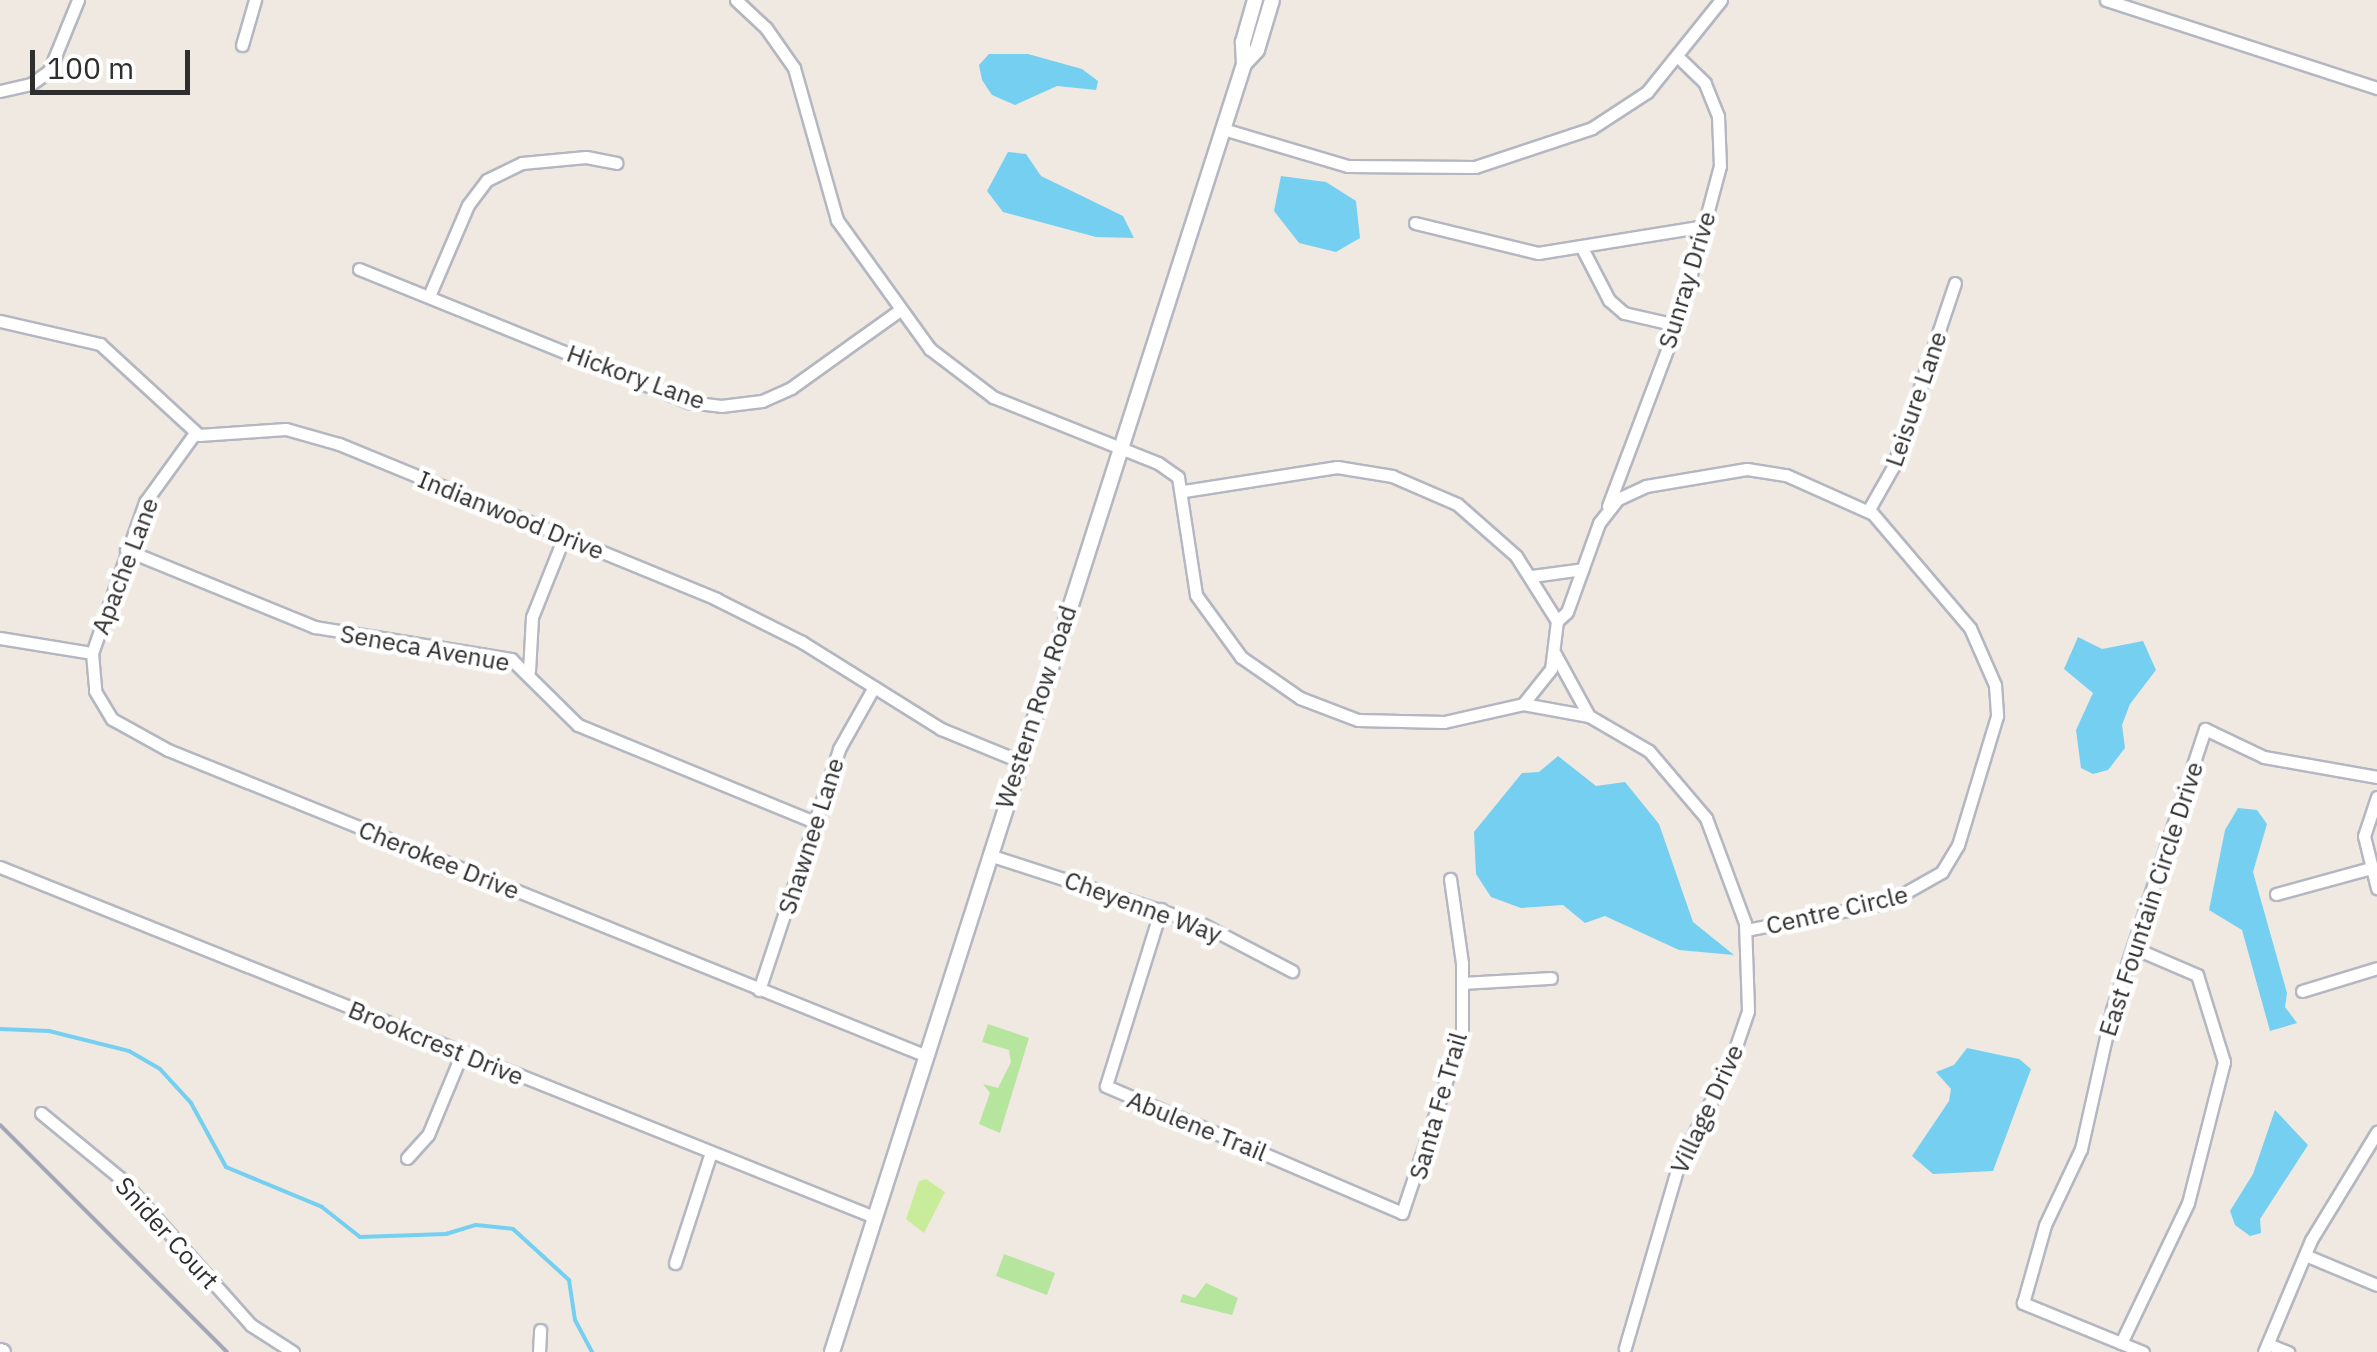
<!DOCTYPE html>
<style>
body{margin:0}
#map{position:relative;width:2377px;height:1352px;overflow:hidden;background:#efe9e1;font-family:"IBM Plex Sans",sans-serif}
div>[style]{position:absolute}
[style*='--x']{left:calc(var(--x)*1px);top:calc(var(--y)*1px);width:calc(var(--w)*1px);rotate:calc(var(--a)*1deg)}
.green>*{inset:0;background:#b6e59e}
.pitch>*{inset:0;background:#c9ec9a}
.water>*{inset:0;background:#75cff0}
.stream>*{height:4px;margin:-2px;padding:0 2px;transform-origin:2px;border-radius:2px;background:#75cff0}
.roads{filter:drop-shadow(2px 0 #b4b7c1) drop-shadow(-2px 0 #b4b7c1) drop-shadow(0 2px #b4b7c1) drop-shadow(0 -2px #b4b7c1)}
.minor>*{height:11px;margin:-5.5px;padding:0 5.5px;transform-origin:5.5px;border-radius:5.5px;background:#fff}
.tertiary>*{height:14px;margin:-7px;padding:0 7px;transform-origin:7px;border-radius:7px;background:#fff}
.rail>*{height:4px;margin:-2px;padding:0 2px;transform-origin:2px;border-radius:2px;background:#a3a6b8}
span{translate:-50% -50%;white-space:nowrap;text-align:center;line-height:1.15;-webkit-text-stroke:9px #fff;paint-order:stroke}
.street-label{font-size:25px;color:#2e2e2e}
.scale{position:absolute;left:30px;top:50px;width:160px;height:45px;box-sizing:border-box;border:5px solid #2e2e2e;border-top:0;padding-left:12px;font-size:30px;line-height:35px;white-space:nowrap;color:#2e2e2e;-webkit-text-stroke:8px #fff;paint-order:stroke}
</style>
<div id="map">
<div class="green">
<div style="clip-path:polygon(988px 1024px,1029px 1038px,1000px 1133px,979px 1124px,990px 1093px,983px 1084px,998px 1088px,1011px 1062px,1009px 1050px,982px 1042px)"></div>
<div style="clip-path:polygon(1004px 1254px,1055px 1273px,1047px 1295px,996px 1276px)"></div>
<div style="clip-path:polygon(1206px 1283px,1238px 1298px,1232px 1315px,1180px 1302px,1183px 1294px,1195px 1298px)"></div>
</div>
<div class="pitch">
<div style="clip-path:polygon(926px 1179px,945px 1192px,924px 1233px,906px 1219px,919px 1181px)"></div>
</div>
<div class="water">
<div style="clip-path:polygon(989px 54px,1028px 54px,1082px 69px,1098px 81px,1096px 90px,1057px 86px,1015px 105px,992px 95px,982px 80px,979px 65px)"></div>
<div style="clip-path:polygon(1008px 152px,1026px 154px,1041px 176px,1123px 216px,1134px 238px,1096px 237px,1003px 212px,987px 191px)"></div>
<div style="clip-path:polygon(1281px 176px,1326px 182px,1356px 201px,1360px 238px,1336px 252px,1299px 243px,1274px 211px)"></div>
<div style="clip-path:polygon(2078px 637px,2102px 649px,2143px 641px,2156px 670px,2130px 704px,2122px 725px,2125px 748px,2108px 770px,2093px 774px,2081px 768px,2076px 730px,2093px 693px,2064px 669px)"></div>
<div style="clip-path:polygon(1558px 756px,1596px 786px,1625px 782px,1659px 824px,1693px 922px,1734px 955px,1679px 950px,1605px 916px,1585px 923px,1563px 905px,1521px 908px,1491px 897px,1476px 874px,1474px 832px,1522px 773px,1539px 772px)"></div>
<div style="clip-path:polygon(2238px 808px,2257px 810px,2267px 824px,2253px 872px,2287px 993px,2285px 1007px,2297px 1023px,2270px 1031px,2242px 930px,2209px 910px,2225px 830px)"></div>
<div style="clip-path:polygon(1967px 1048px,2019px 1059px,2031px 1069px,1993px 1171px,1933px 1174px,1912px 1156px,1949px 1101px,1951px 1089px,1936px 1072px,1954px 1065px)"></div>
<div style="clip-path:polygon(2275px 1110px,2308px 1145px,2260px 1219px,2261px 1233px,2250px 1236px,2235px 1225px,2230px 1211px,2253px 1174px)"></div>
</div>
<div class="stream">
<div style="--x:0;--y:1029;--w:49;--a:2.3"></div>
<div style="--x:49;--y:1031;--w:82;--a:14"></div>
<div style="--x:129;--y:1051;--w:36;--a:30"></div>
<div style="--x:160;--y:1069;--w:46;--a:47.6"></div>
<div style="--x:191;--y:1103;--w:73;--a:61.3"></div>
<div style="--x:226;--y:1167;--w:104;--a:22.6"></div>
<div style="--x:322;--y:1207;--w:48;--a:38.3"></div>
<div style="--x:360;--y:1237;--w:86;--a:-2"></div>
<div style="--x:446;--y:1234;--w:31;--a:-17"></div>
<div style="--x:476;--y:1225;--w:37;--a:6"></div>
<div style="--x:513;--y:1229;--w:76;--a:42.3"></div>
<div style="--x:569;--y:1280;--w:40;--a:81.5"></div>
<div style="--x:575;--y:1320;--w:36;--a:62"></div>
</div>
<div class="roads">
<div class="minor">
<div style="--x:736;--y:0;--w:41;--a:43"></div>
<div style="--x:766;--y:28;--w:49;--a:55"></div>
<div style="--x:794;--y:68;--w:158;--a:74.2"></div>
<div style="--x:837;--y:220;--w:159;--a:54.2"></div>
<div style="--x:930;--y:349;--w:79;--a:37.3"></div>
<div style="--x:993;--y:397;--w:178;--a:21.8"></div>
<div style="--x:1158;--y:463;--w:24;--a:35"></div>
<div style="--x:1178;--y:477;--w:119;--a:81.3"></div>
<div style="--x:1196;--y:595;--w:77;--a:54"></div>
<div style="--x:1241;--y:657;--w:72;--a:34.8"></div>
<div style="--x:1300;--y:698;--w:62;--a:20.8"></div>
<div style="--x:1358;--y:720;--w:86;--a:1.3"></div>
<div style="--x:1444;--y:722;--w:81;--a:-12.8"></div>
<div style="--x:1523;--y:704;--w:67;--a:10.3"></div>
<div style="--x:1589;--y:716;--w:69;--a:30.3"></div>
<div style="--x:1649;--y:751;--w:88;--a:49.6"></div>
<div style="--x:1706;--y:818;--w:112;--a:69.6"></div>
<div style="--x:1745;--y:923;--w:88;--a:88"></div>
<div style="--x:1748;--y:1011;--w:56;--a:108.8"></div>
<div style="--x:1730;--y:1064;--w:111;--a:117.3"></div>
<div style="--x:1679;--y:1163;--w:193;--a:106.3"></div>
<div style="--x:2106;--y:0;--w:285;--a:18"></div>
<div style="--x:242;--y:45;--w:47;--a:-73.9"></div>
<div style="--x:0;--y:91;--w:32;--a:-13"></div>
<div style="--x:31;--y:84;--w:22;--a:-36"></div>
<div style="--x:49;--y:71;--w:77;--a:-67.8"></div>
<div style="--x:1223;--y:129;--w:130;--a:16.5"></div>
<div style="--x:1348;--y:166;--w:127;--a:0.5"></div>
<div style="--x:1475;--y:167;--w:123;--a:-18.4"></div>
<div style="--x:1592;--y:128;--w:66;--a:-33.2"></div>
<div style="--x:1647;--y:92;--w:118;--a:-51.2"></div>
<div style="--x:1415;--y:223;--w:127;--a:13.7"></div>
<div style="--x:1538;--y:253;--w:169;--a:-9.2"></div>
<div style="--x:1582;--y:248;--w:59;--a:62.6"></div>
<div style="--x:1609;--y:300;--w:20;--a:41"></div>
<div style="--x:1624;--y:313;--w:53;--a:13"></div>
<div style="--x:359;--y:269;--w:356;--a:22"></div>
<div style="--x:689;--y:402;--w:32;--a:7"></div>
<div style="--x:721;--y:406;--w:41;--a:-7"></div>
<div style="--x:762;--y:401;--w:32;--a:-24"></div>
<div style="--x:791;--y:388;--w:134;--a:-35.6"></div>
<div style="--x:429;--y:296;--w:99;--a:-66.8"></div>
<div style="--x:468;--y:205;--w:31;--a:-53"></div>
<div style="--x:487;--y:180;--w:39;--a:-26"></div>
<div style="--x:522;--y:163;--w:64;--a:-5.4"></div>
<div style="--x:586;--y:157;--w:31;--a:11"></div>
<div style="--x:0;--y:321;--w:103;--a:13"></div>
<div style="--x:100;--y:344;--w:134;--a:42.6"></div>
<div style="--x:199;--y:435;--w:87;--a:-3.9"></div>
<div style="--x:286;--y:429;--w:55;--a:15.8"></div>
<div style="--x:339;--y:444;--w:408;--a:22.3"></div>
<div style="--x:716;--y:599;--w:96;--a:26.6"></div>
<div style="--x:802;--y:642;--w:164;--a:32"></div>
<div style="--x:941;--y:729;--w:84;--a:22.3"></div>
<div style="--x:195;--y:433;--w:85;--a:125.9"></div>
<div style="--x:145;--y:502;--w:160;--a:109.3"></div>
<div style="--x:92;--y:653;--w:38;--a:85"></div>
<div style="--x:95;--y:691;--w:33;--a:59"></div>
<div style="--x:112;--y:719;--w:64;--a:29"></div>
<div style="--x:168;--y:750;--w:815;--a:21.97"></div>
<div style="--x:1184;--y:491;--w:155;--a:-8.9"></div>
<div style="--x:1337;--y:467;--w:56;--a:9.3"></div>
<div style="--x:1392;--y:476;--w:71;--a:23.3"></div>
<div style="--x:1457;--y:504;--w:79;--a:41.4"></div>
<div style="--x:1516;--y:556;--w:77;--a:57.8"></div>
<div style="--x:1557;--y:621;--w:48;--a:97.1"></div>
<div style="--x:1551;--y:669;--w:45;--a:128.7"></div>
<div style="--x:1608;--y:506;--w:204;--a:-69.3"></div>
<div style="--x:1680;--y:315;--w:154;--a:-75"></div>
<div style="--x:1720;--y:166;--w:50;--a:-92.3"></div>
<div style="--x:1718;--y:116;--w:35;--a:-112"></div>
<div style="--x:1705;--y:83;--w:39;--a:-136"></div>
<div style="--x:1868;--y:511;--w:51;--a:-60.4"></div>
<div style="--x:1893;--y:467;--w:194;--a:-71.4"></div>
<div style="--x:126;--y:550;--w:204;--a:22.2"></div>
<div style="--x:315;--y:627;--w:199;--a:9.3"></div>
<div style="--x:511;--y:659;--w:94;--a:44.6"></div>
<div style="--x:578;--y:725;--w:256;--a:22.3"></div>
<div style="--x:1532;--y:576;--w:51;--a:-7.8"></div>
<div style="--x:1557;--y:621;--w:13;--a:-42"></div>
<div style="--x:1567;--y:612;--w:95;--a:-70.2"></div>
<div style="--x:1599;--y:523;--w:31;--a:-52"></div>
<div style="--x:1618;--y:499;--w:31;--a:-25"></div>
<div style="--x:1646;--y:486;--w:102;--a:-9.6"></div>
<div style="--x:1747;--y:469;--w:39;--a:9"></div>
<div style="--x:1786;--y:475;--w:95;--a:24.1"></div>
<div style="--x:1873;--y:514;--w:150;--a:49.6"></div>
<div style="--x:1970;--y:628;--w:62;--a:66.3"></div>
<div style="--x:1995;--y:685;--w:31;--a:86"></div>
<div style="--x:1997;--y:716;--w:135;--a:106.8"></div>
<div style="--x:1958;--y:845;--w:31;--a:121"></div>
<div style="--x:1942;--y:872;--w:61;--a:150.5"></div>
<div style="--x:1889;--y:902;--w:146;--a:168.9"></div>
<div style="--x:0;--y:638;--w:93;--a:9.3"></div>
<div style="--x:1555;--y:654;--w:71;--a:61.3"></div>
<div style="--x:529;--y:671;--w:54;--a:-86.8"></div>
<div style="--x:532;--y:617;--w:86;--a:-68.2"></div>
<div style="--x:2377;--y:797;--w:41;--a:108.4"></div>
<div style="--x:2364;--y:836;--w:54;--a:76"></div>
<div style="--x:989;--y:855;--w:222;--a:17.9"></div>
<div style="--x:1200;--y:923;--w:104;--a:27.6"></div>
<div style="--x:0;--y:867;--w:941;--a:21.82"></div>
<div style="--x:2276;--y:894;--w:98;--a:-15.3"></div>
<div style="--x:1161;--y:909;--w:185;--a:107.3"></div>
<div style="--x:1106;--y:1086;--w:322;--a:23.2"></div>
<div style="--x:1402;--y:1213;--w:189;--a:-71.5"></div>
<div style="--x:1462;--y:1034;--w:71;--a:-90"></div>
<div style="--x:1462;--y:963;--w:85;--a:-98.1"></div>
<div style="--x:1463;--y:983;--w:88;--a:-3.3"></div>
<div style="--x:759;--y:990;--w:254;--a:-71.6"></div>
<div style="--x:839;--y:749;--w:71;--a:-60.6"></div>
<div style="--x:2302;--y:991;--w:78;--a:-17"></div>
<div style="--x:41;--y:1113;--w:102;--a:39.4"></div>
<div style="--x:120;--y:1178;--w:197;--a:48.3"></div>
<div style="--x:251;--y:1325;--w:50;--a:32.7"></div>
<div style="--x:407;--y:1158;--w:31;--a:-48"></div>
<div style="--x:428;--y:1135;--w:89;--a:-67.5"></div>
<div style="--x:2305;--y:1255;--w:78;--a:22.6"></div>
<div style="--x:675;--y:1263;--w:114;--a:-72"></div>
<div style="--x:2121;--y:1343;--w:155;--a:-64.4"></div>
<div style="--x:2188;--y:1203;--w:146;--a:-75.7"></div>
<div style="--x:2224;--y:1062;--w:91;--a:-107.2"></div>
<div style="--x:2197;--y:975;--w:69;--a:-156.8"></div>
<div style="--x:2268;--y:1344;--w:22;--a:22"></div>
<div style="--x:539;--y:1352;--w:22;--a:-87"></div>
<div style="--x:2143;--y:1352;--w:130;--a:-157.8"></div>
<div style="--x:2023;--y:1303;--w:81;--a:-74.2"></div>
<div style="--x:2045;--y:1225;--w:84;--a:-64.7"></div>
<div style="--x:2081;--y:1149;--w:142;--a:-77.4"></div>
<div style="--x:2112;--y:1010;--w:296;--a:-71.7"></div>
<div style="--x:2205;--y:729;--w:65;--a:25.4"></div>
<div style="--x:2264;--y:757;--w:115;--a:10"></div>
<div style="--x:2264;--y:1352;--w:121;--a:-67.2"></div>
<div style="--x:2311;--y:1240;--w:127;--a:-58.6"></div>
</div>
<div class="tertiary">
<div style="--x:1244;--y:64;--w:19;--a:-47"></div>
<div style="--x:1257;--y:50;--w:52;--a:-73.3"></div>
<div style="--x:0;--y:1351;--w:3;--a:18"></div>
<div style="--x:832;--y:1352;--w:1352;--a:-72.26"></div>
<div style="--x:1244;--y:64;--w:22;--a:-93"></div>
<div style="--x:1243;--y:42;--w:44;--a:-74.1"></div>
</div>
</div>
<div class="rail">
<div style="--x:0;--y:1125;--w:321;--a:45"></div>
</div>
<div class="street-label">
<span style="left:1687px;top:280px;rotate:-73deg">Sunray Drive</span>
<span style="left:636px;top:377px;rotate:20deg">Hickory Lane</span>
<span style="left:1916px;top:399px;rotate:-71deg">Leisure Lane</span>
<span style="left:511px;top:515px;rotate:22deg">Indianwood Drive</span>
<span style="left:125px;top:566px;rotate:-69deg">Apache Lane</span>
<span style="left:425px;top:648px;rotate:10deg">Seneca Avenue</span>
<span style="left:1036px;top:707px;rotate:-72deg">Western Row Road</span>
<span style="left:811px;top:836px;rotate:-72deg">Shawnee Lane</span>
<span style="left:439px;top:860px;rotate:22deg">Cherokee Drive</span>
<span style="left:2151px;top:899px;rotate:-72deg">East Fountain Circle Drive</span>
<span style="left:1143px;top:907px;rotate:20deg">Cheyenne Way</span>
<span style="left:1837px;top:910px;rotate:-13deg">Centre Circle</span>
<span style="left:436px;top:1043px;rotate:22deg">Brookcrest Drive</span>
<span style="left:1438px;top:1106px;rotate:-74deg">Santa Fe Trail</span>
<span style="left:1707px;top:1109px;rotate:-65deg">Village Drive</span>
<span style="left:1197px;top:1126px;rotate:22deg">Abulene Trail</span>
<span style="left:167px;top:1233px;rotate:48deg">Snider Court</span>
</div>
<div class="scale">100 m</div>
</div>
